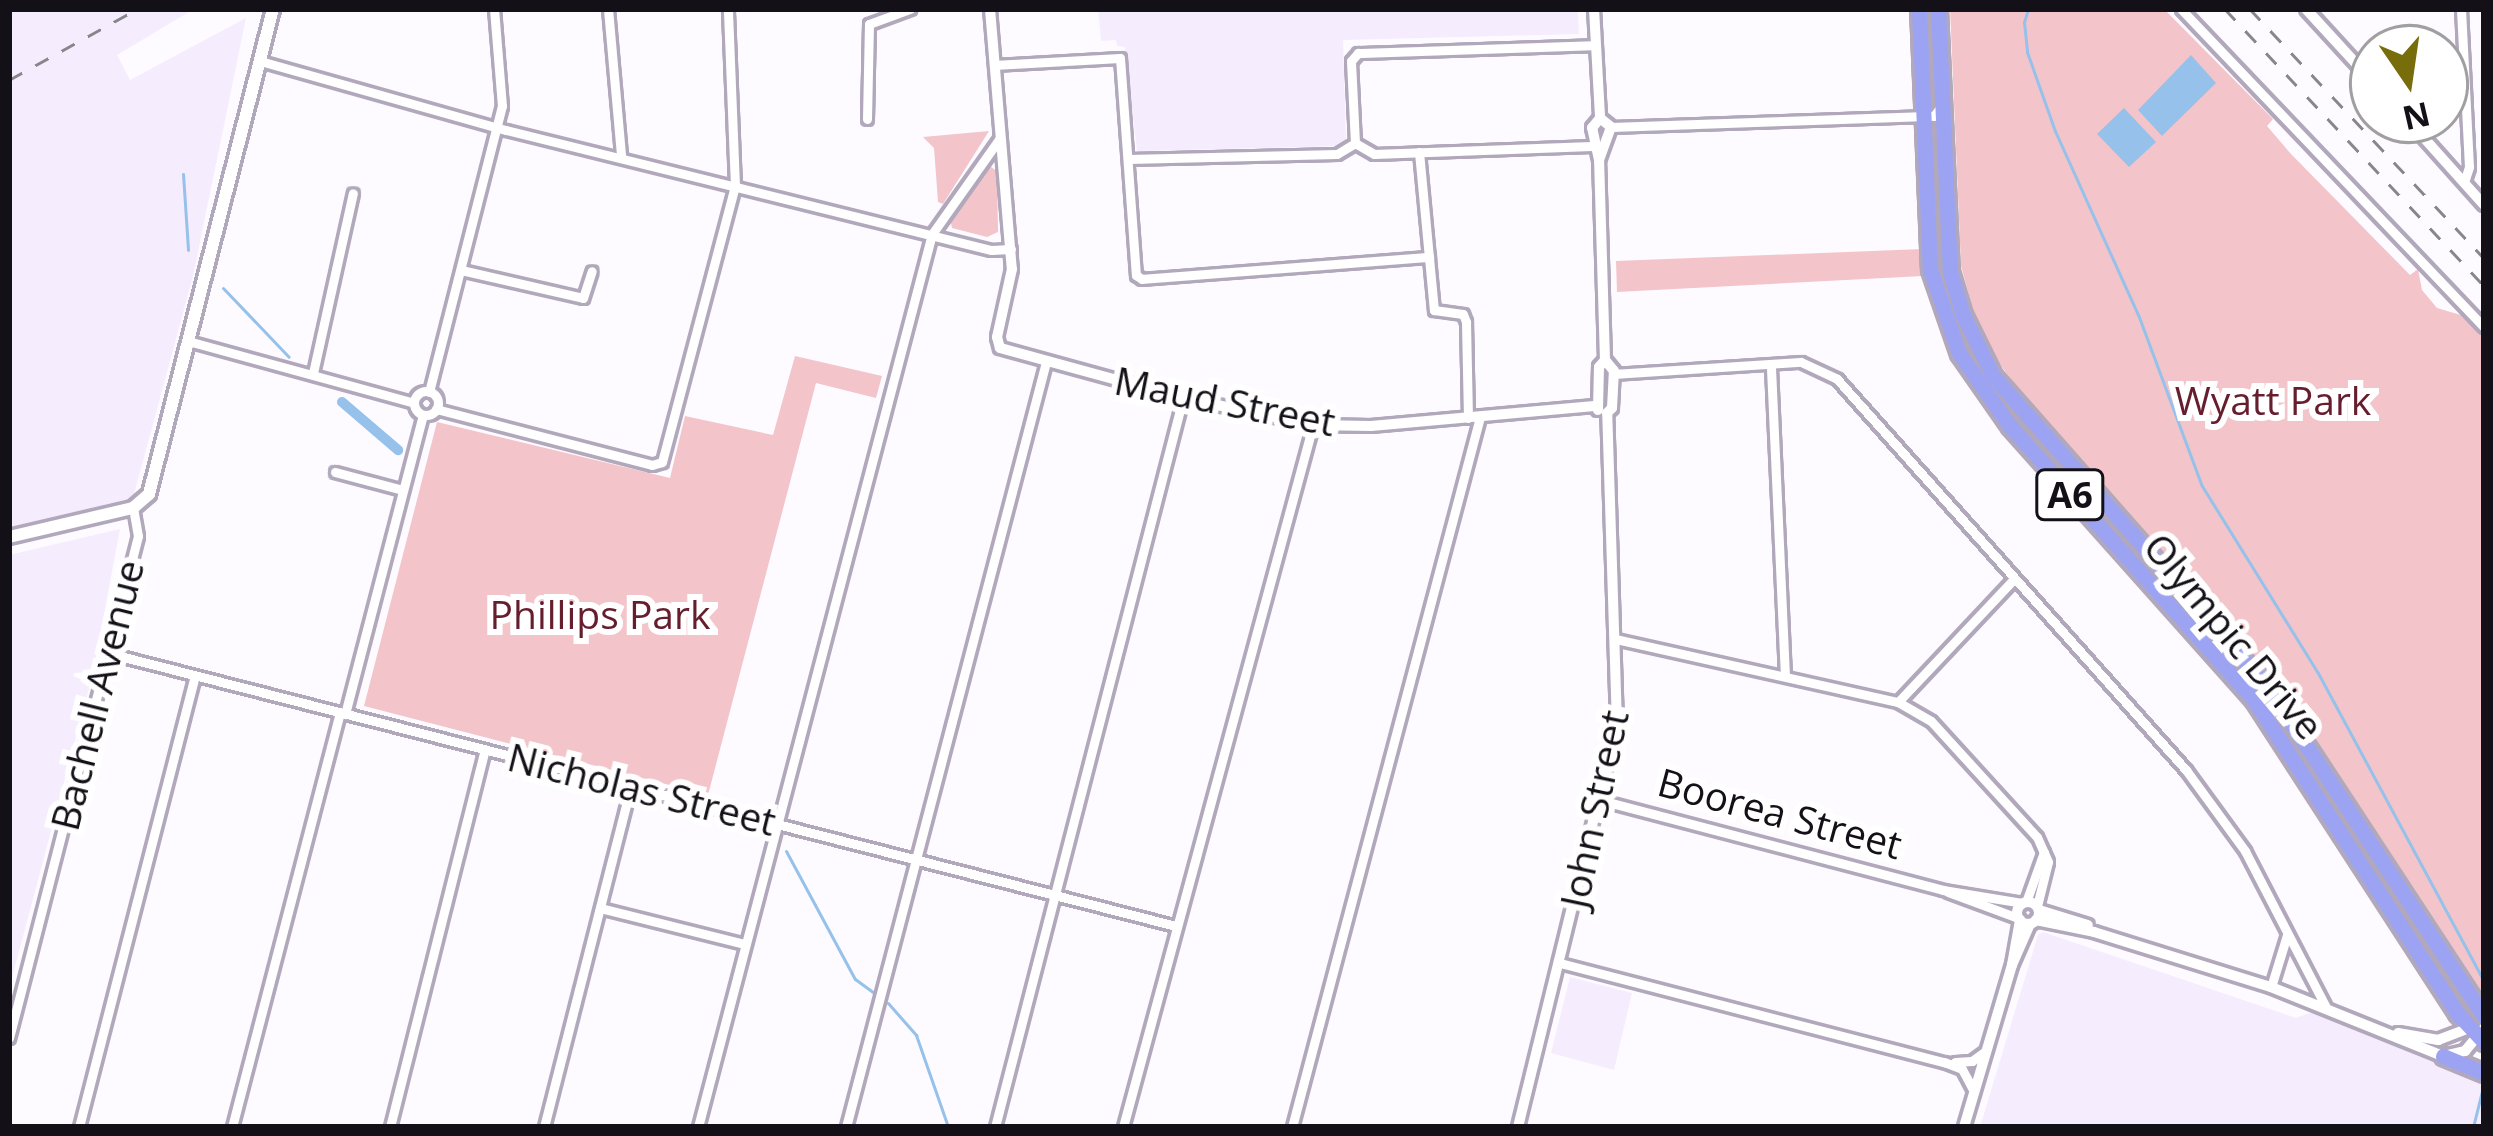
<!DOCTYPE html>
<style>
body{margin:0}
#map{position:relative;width:2493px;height:1136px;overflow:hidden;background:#fdfbff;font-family:"Open Sans",sans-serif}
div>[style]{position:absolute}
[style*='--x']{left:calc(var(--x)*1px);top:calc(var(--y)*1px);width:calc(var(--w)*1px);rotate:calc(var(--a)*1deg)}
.built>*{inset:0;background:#f5ecfd}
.green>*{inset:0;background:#f3c5ca}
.water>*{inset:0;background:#95c1ea}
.stream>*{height:3px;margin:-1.5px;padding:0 1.5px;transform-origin:1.5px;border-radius:1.5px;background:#95c1ea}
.canal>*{height:10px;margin:-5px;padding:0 5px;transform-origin:5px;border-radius:5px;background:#95c1ea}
.roads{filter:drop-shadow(3px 0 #b2a8bc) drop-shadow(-3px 0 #b2a8bc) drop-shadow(0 3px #b2a8bc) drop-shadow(0 -3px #b2a8bc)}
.minor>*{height:9px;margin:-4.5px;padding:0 4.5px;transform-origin:4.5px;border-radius:4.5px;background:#fff}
.minor>.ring{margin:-4.5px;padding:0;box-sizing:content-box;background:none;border:9px solid #fff;border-radius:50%}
.tertiary>*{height:10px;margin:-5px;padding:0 5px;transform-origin:5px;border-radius:5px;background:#fff}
.tertiary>.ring{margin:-5px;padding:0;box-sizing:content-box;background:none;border:10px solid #fff;border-radius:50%}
.secondary>*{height:12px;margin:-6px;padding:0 6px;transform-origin:6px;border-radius:6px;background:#fff}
.trunk>*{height:15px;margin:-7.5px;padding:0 7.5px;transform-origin:7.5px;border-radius:7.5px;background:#9ca3f2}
.rail>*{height:3px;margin-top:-1.5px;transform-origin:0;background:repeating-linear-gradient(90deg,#88868b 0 15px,transparent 0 30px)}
span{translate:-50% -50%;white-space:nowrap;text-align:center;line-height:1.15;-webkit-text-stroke:12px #fff;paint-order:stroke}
.shield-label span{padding:3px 9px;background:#fff;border:3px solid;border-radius:9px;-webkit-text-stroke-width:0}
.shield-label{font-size:36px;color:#131017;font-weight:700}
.park-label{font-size:39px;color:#661d2e}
.street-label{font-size:39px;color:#131017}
.frame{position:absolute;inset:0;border:12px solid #131017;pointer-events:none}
.north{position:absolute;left:2349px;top:24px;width:120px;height:120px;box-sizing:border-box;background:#fff;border:3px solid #a19fa2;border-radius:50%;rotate:167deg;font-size:33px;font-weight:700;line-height:48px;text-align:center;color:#131017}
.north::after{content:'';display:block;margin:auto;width:42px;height:54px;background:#776d0a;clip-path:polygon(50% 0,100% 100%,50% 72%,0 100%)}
</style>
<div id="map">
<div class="built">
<div style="clip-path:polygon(9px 9px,194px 9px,117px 55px,130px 80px,246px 18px,193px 276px,133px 498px,9px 528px)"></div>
<div style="clip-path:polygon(1098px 9px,1578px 9px,1579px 34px,1343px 40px,1346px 140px,1340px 146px,1137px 151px,1125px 47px,1117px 46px,1116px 40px,1101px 41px)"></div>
<div style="clip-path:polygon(120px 529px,92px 677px,9px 989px,9px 555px)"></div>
<div style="clip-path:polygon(2043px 932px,2296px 1018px,2326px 1007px,2484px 1073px,2484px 1127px,1980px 1127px,2038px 935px)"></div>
<div style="clip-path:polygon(1570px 977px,1632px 993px,1614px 1070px,1551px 1053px)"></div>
</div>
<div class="green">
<div style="clip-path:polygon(1950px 9px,2164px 9px,2273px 119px,2267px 126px,2291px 154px,2410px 275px,2418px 269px,2422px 290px,2437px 308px,2464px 316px,2484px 337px,2484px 995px,2275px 678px,2023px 396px,1993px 355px,1974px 314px,1961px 266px)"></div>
<div style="clip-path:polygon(989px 131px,943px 204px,938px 202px,934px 148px,923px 137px)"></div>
<div style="clip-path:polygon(988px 165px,997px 171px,998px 232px,987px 237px,952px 228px,950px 219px)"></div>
<div style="clip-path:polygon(1922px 249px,1923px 276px,1617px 292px,1616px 261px)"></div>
<div style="clip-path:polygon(795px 356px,882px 376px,876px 398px,816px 383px,708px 795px,364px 706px,437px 422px,670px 478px,685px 416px,773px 435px)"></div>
</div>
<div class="water">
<div style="clip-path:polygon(2191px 55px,2216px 83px,2162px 136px,2138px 110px)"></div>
<div style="clip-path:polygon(2124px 108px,2156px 142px,2129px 167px,2097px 134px)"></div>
</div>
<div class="stream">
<div style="--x:2028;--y:9;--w:14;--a:107"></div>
<div style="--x:2024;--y:22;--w:30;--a:84"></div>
<div style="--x:2027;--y:52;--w:84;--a:70.5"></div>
<div style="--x:2055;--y:131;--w:204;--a:65.7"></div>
<div style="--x:2139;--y:317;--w:180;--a:69.6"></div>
<div style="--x:2202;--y:486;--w:220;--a:58.2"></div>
<div style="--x:2318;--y:673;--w:350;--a:61.7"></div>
<div style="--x:183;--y:174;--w:76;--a:86.2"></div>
<div style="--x:223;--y:288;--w:95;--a:46.3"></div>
<div style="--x:786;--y:851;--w:145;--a:61.7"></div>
<div style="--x:855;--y:979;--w:22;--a:36"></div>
<div style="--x:888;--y:1003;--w:43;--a:48.8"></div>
<div style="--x:916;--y:1035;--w:97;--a:70.8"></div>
<div style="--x:2473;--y:1127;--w:41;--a:-76"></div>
</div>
<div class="canal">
<div style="--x:342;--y:402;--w:74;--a:40.6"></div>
</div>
<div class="roads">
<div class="minor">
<div style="--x:608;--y:9;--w:148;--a:84.9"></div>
<div style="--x:2181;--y:9;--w:439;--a:46.4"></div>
<div style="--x:2461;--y:9;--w:158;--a:87.1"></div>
<div style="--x:2469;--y:167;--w:16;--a:108"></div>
<div style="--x:260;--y:61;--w:255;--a:15.7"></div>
<div style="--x:506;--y:130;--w:500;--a:13.9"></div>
<div style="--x:991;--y:250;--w:20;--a:-3"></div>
<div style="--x:994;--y:65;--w:126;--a:-3.2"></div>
<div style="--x:1120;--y:58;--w:218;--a:85.8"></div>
<div style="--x:1136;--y:275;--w:7;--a:34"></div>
<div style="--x:1142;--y:279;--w:288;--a:-4.4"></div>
<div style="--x:867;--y:119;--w:95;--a:-88.8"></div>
<div style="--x:869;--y:24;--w:44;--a:-20.1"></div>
<div style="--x:1611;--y:127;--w:323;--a:-2"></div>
<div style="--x:1934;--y:116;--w:12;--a:-55"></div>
<div style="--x:1355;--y:143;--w:82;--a:-92.8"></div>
<div style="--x:1351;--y:61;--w:11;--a:-49"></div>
<div style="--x:1358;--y:53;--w:237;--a:-1.9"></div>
<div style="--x:1355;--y:143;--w:22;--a:30"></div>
<div style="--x:1374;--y:154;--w:218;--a:-2.1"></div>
<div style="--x:1419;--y:152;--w:159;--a:84.6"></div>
<div style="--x:1434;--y:310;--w:29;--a:8"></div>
<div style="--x:1463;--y:314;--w:9;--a:69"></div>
<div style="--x:1466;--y:322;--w:96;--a:88.8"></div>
<div style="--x:1128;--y:159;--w:209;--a:-1.4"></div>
<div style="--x:1337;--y:154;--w:21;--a:-31"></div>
<div style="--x:461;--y:270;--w:125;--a:12.9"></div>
<div style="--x:583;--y:298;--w:28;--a:-72"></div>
<div style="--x:188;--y:341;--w:234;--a:15.3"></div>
<div style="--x:1771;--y:368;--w:307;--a:87.4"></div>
<div style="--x:313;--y:373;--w:184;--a:-77.5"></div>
<div style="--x:1613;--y:374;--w:188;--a:-3.7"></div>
<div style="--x:1801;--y:362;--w:40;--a:25"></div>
<div style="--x:1837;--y:379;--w:524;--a:48.25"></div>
<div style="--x:2186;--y:770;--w:100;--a:53.9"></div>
<div style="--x:2245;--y:851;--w:176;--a:62.6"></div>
<div class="ring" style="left:414px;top:391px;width:15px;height:15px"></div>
<div style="--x:429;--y:392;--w:295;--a:-75.7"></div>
<div style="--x:502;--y:106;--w:97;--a:-94.7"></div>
<div style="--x:436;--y:409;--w:223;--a:14.5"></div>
<div style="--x:652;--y:465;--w:10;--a:-17"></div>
<div style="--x:662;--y:462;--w:285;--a:-75.2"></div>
<div style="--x:735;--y:186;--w:177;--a:-92.3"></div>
<div style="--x:335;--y:472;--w:70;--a:14.8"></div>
<div style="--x:1616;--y:639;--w:289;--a:12.6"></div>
<div style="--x:1898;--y:702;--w:166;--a:-46.7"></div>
<div style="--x:108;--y:653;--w:1102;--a:14.34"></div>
<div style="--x:1898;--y:702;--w:38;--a:30"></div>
<div style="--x:1931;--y:721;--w:157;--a:47.6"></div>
<div style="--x:2037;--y:837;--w:27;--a:66"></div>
<div style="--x:2048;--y:862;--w:45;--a:104"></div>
<div style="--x:345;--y:714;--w:309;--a:-75.4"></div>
<div style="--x:1600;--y:800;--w:355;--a:14.7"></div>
<div style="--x:1943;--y:890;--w:80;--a:9.3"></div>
<div style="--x:1948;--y:892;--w:75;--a:20.4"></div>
<div style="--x:2026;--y:902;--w:53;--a:-70.2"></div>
<div style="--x:600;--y:908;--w:148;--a:14"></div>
<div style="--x:1560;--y:963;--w:397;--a:14.5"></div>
<div style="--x:1944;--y:1062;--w:19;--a:21"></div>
<div style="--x:1962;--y:1069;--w:26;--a:62"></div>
<div style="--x:2271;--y:987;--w:54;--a:-72.9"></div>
<div style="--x:9;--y:1038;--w:518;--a:-75.59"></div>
<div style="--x:138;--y:536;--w:28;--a:-100"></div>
<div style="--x:1955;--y:1062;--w:17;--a:-3"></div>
<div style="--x:1972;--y:1061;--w:17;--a:-36"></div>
<div style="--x:79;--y:1127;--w:466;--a:-75.6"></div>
<div style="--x:232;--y:1127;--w:428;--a:-75.4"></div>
<div style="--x:390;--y:1127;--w:389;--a:-75.9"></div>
<div style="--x:544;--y:1127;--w:349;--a:-75.7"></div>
<div style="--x:698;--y:1127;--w:923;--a:-75.32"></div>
<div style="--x:932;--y:234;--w:118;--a:-54.7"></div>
<div style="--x:846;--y:1127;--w:791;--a:-75.35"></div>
<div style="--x:995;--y:1127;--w:753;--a:-75.54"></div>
<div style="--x:1123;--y:1127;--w:727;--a:-74.86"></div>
<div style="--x:1292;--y:1127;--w:734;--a:-75.17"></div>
</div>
<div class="tertiary">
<div style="--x:990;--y:9;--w:261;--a:85.2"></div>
<div style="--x:1012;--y:269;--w:70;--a:102.4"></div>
<div style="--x:997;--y:337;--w:11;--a:75"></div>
<div style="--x:1000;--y:348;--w:190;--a:15.3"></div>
<div style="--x:1183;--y:398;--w:133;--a:11.7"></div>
<div style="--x:1313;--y:425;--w:58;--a:1"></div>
<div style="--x:1371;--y:426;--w:227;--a:-5.1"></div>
<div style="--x:1594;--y:9;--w:109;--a:86.8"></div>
<div style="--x:2306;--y:9;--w:99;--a:47.5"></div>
<div style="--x:2408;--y:120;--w:114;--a:48.2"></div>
<div style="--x:1599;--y:160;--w:33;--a:-102"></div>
<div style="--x:1592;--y:128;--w:13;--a:-51"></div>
<div style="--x:1598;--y:410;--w:43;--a:-88.7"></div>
<div style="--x:1599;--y:367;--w:9;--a:-49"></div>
<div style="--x:1605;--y:360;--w:200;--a:-91.7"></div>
<div style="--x:1599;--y:160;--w:35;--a:-70"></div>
<div style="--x:1611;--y:127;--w:14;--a:-141"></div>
<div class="ring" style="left:2017px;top:902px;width:12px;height:12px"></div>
<div style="--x:2039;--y:910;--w:51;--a:17"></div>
<div style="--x:2036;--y:920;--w:59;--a:11.7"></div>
<div style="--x:2094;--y:932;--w:185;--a:17.3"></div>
<div style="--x:2271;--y:987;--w:185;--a:21.9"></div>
<div style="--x:2443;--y:1056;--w:23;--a:-13"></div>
<div style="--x:2465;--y:1051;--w:30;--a:-50"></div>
<div style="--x:2012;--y:965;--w:45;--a:-66.3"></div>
<div style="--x:2398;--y:1033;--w:41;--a:9.9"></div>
<div style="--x:2438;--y:1040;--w:36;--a:-21"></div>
<div style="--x:1518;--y:1127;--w:414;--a:-76.2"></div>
<div style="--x:1617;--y:725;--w:312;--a:-91.8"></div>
<div style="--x:1607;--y:413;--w:7;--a:-45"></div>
<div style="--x:1612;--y:408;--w:37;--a:-87"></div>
<div style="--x:1614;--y:371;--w:14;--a:-129"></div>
<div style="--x:1964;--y:1127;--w:169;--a:-73.5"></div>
<div style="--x:2012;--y:965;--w:46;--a:-79.9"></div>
</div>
<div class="secondary">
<div style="--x:9;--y:537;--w:127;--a:-13.2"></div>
<div style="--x:133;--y:508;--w:21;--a:-41"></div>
<div style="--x:149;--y:494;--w:501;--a:-75.66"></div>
</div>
<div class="trunk">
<div style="--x:1919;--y:9;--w:260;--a:87.6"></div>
<div style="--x:1930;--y:269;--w:89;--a:71"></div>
<div style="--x:1959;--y:353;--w:89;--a:55.1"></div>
<div style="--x:2010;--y:426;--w:367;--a:48.3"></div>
<div style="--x:2254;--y:700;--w:373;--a:57"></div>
<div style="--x:2457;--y:1013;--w:40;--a:47"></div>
<div style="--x:1938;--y:9;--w:263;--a:87.4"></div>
<div style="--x:1950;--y:272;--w:45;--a:73.2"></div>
<div style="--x:1963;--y:315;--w:68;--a:63.8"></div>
<div style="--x:1993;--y:376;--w:417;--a:48.6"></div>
<div style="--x:2269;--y:689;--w:391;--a:56.7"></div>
<div style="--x:2443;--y:1056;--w:44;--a:22.5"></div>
</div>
</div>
<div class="rail">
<div style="--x:2225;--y:9;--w:379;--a:46.9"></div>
<div style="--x:2250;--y:9;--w:342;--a:46.8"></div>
<div style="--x:9;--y:80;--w:146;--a:-29"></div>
</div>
<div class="shield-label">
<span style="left:2070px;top:495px">A6</span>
</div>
<div class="park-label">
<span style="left:2273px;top:400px">Wyatt Park</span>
<span style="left:600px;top:614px">Phillips Park</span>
</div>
<div class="street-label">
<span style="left:1225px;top:401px;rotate:11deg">Maud Street</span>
<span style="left:2234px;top:636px;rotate:50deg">Olympic Drive</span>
<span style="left:97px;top:695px;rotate:-76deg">Bachell Avenue</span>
<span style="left:642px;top:789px;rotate:14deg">Nicholas Street</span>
<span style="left:1594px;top:809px;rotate:-78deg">John Street</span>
<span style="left:1780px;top:813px;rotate:15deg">Boorea Street</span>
</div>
<div class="frame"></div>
<div class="north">N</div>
</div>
